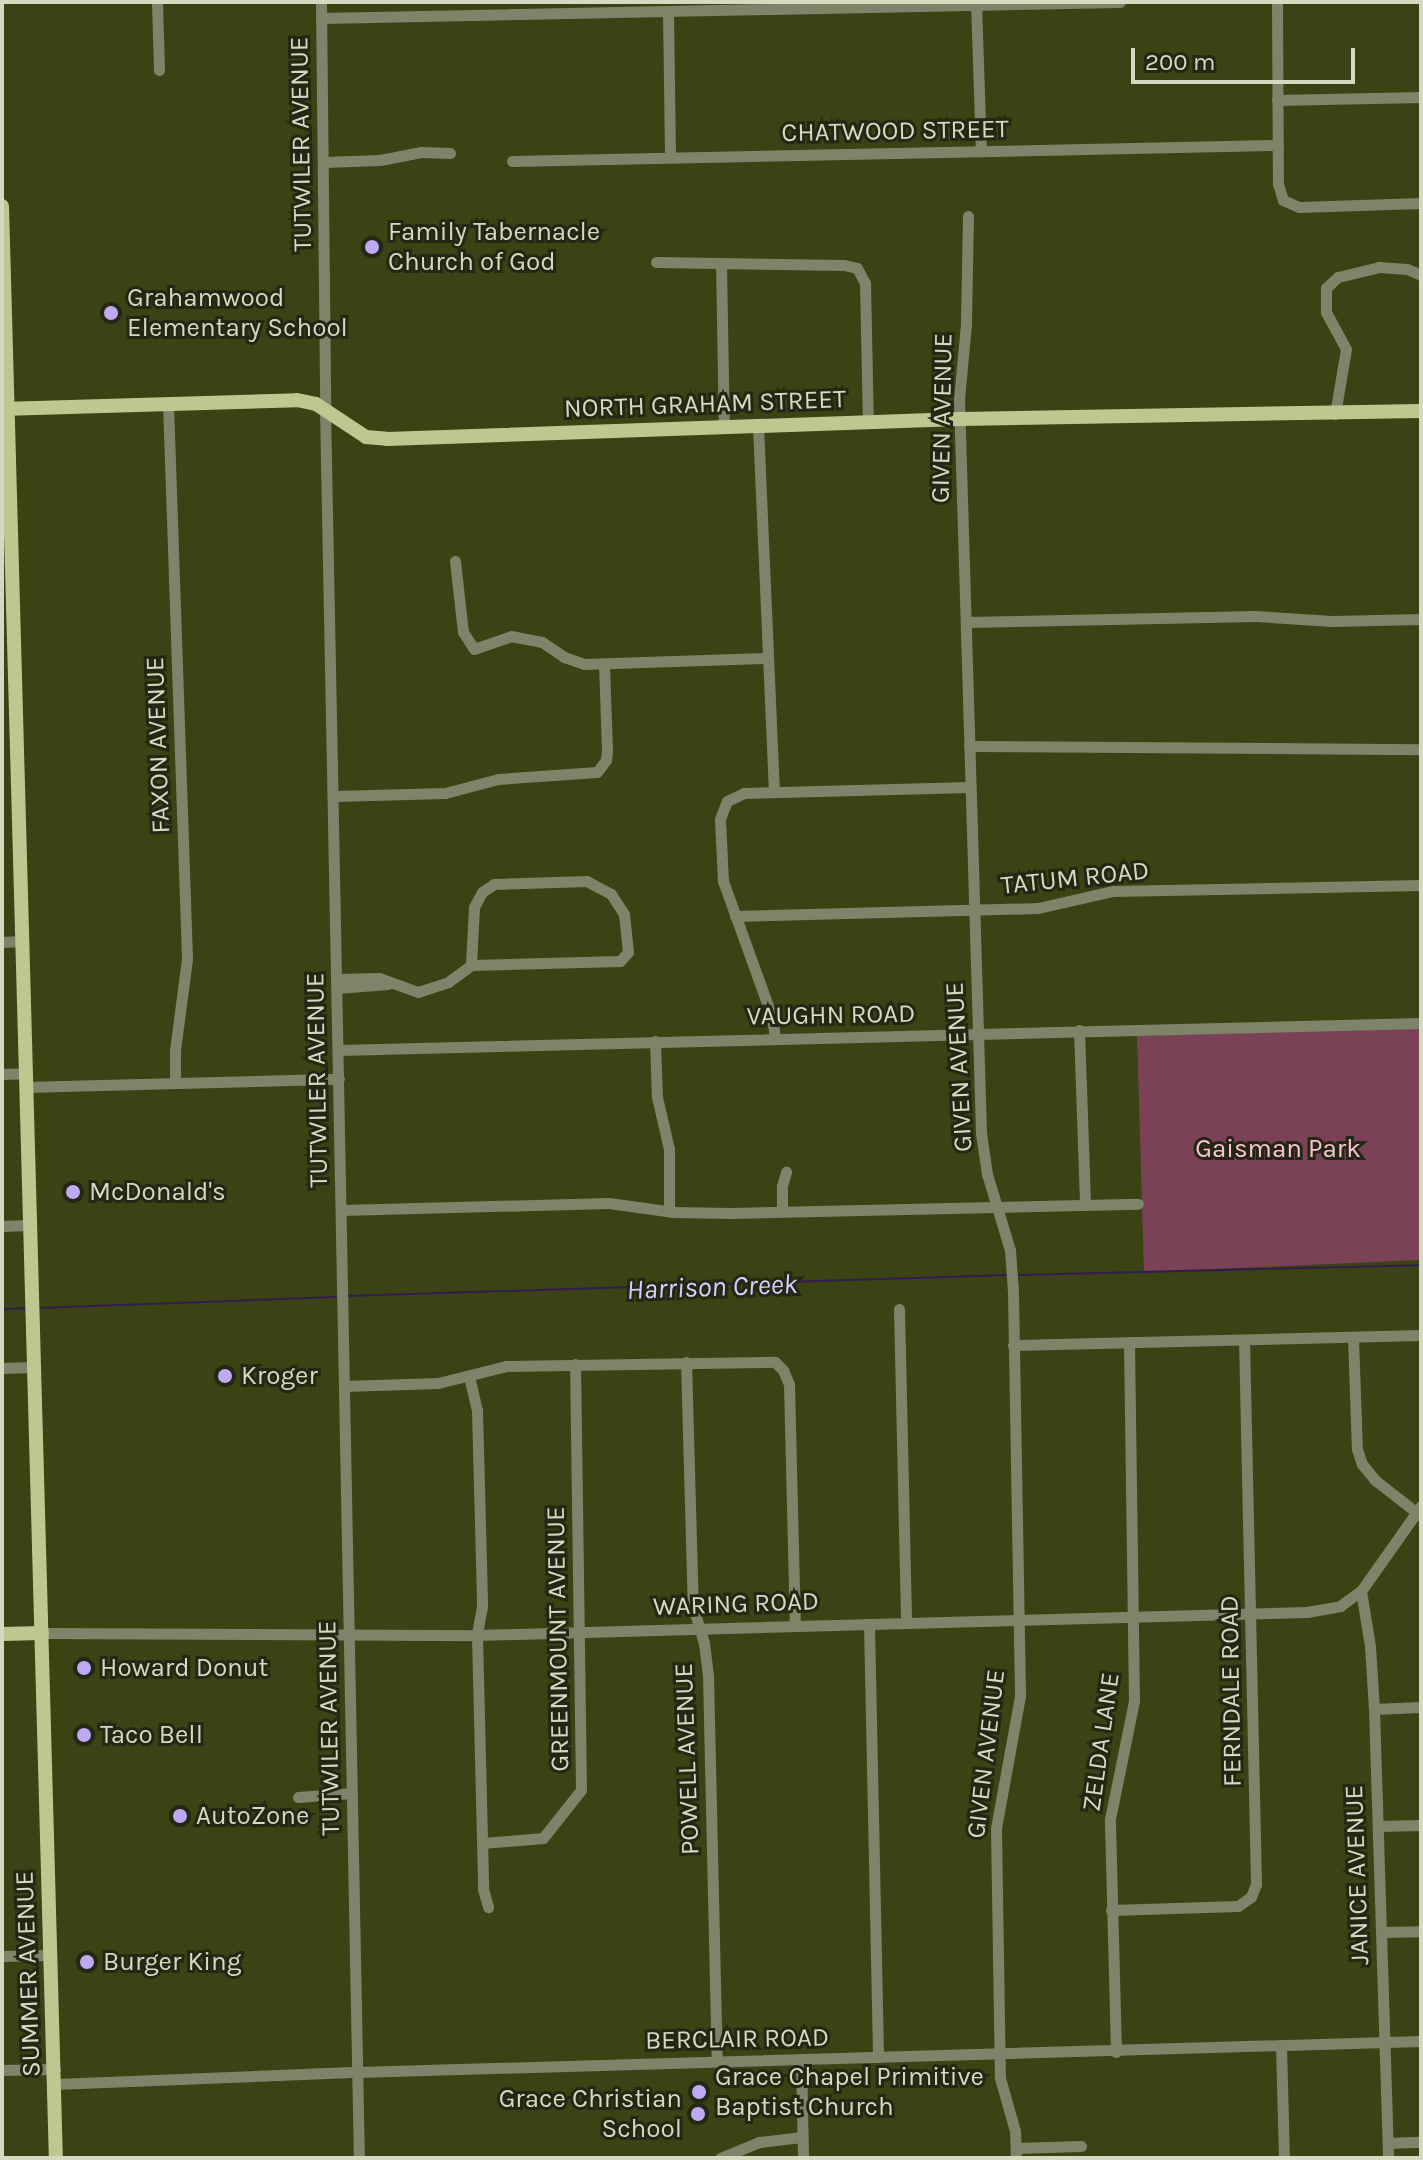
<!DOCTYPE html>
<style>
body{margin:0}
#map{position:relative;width:1423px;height:2160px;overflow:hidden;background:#3b4213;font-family:Karla,sans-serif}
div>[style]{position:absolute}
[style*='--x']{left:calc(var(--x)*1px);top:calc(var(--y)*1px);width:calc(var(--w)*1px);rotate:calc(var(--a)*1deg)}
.green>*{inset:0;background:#7b4257}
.stream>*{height:2px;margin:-1px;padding:0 1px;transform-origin:1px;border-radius:1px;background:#301d4f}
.minor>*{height:11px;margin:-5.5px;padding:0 5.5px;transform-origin:5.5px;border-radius:5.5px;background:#7e8469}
.major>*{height:14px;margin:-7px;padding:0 7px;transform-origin:7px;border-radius:7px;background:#bdc890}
.dots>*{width:22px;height:22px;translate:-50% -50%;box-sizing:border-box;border:4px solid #232713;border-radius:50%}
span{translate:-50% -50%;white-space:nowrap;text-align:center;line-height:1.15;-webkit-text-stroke:6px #232713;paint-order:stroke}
.street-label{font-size:26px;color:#d4dac0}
.poi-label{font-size:26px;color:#d4dac0}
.left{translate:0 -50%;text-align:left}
.right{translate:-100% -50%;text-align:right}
.park-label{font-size:26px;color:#fcc1d4}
.water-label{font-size:28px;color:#d9ccff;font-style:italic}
.frame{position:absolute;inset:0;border:4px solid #d4dac0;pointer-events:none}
.scale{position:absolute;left:1131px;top:48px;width:224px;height:36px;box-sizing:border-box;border:4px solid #d4dac0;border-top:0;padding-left:10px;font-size:24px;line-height:28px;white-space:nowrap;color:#d4dac0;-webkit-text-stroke:6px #232713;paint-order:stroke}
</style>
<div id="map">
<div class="green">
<div style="clip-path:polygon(1421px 1028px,1421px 1260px,1144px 1272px,1137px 1036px)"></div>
</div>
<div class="stream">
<div style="--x:1018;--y:1275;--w:403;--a:-1.4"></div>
<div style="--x:347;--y:1296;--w:661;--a:-1.82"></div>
<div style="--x:39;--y:1308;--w:297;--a:-2.1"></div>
<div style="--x:2;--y:1309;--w:23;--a:-2"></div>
</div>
<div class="minor">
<div style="--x:157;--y:2;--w:68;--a:88.3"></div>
<div style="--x:321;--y:2;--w:407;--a:89.4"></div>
<div style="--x:325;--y:409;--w:1749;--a:88.89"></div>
<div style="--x:976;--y:2;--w:149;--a:88.1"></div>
<div style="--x:1277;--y:2;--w:182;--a:89.7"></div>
<div style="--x:1278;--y:184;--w:17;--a:73"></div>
<div style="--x:1283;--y:200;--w:17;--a:24"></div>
<div style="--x:1299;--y:207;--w:122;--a:-1.9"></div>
<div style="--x:668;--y:11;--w:146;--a:89.2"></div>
<div style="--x:321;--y:18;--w:799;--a:-1.15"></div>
<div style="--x:1277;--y:100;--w:144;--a:-1.2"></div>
<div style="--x:512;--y:161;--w:766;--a:-1.2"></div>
<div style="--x:324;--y:162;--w:56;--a:-2"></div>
<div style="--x:380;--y:160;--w:42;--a:-11"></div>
<div style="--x:421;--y:152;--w:29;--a:2"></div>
<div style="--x:968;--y:216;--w:108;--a:91.1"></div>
<div style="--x:966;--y:324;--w:75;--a:95.3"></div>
<div style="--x:959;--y:399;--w:734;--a:88.28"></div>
<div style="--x:981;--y:1133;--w:41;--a:81.7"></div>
<div style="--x:987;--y:1174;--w:79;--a:73.2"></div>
<div style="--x:1010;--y:1250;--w:42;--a:85.9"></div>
<div style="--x:1013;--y:1292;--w:404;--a:89"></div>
<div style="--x:1020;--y:1696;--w:134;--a:100.3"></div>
<div style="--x:996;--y:1828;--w:250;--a:89.1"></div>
<div style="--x:1000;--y:2078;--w:55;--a:74.2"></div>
<div style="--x:1015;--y:2131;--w:27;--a:88"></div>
<div style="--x:656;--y:262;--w:188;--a:0.9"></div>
<div style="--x:844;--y:265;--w:13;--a:13"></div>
<div style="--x:857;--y:268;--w:17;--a:62"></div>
<div style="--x:865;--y:283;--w:139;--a:88.8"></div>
<div style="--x:721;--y:263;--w:164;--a:89"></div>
<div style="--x:168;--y:403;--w:556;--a:88.04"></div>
<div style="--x:187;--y:959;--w:92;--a:97.5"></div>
<div style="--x:175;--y:1050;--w:33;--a:90"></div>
<div style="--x:1335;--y:414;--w:66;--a:-80.4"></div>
<div style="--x:1346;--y:349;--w:42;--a:-118.4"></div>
<div style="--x:1326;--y:312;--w:24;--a:-90"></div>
<div style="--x:1326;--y:288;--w:16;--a:-43"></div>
<div style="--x:1338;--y:277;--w:42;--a:-13.7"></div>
<div style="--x:1379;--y:267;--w:28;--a:4"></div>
<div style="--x:1407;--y:269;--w:15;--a:23"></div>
<div style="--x:758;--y:426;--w:366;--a:87.5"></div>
<div style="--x:455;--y:561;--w:71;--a:83.6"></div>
<div style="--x:463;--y:632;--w:20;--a:57"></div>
<div style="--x:474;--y:649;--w:39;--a:-19"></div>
<div style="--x:511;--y:636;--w:32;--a:11"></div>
<div style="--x:542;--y:642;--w:27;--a:34"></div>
<div style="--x:564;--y:657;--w:21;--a:19"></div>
<div style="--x:584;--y:664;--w:184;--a:-1.9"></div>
<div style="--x:966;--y:622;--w:290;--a:-1.2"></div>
<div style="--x:1256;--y:616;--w:76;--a:3.8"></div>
<div style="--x:1332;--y:621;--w:89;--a:-1.3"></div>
<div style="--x:969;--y:746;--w:452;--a:0.4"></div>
<div style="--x:335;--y:796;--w:110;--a:-1.6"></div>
<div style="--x:445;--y:793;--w:55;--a:-14.8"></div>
<div style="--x:498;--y:779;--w:99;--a:-4"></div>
<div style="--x:597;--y:772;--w:15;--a:-53"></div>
<div style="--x:606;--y:760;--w:10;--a:-84"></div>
<div style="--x:607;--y:750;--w:86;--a:-92"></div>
<div style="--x:735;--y:916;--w:303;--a:-1.5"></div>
<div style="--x:1038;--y:908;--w:76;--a:-12.9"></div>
<div style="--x:1112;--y:891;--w:309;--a:-1.1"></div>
<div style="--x:2;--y:942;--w:19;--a:-3"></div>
<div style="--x:337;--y:979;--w:42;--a:-1.4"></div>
<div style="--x:379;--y:978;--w:41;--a:19.7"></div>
<div style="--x:418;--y:992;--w:32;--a:-18"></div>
<div style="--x:448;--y:982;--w:29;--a:-36"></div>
<div style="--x:471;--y:965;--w:149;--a:-1.5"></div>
<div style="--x:620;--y:961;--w:12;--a:-48"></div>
<div style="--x:628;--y:952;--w:38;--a:-96"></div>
<div style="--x:624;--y:914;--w:24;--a:-123"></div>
<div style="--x:611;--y:894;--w:27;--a:-152"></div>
<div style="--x:587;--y:881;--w:93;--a:178.2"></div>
<div style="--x:494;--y:884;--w:14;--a:146"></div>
<div style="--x:482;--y:892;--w:17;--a:118"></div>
<div style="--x:474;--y:907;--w:58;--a:93"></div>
<div style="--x:337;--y:988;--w:51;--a:-4.5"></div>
<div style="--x:1079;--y:1030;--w:175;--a:88"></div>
<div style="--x:775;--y:1038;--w:21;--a:-98"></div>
<div style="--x:772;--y:1017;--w:145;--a:-109.8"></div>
<div style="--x:723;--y:881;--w:62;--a:-92.8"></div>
<div style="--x:720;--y:819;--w:19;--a:-69"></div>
<div style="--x:727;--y:801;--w:19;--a:-25"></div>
<div style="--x:744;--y:793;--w:226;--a:-1.5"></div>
<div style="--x:655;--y:1041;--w:56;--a:88"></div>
<div style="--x:657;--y:1097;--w:53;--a:77"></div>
<div style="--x:669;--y:1149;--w:62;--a:90"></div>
<div style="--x:338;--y:1050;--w:1083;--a:-1.43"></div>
<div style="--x:2;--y:1074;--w:23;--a:-2"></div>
<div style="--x:25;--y:1087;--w:314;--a:-1.5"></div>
<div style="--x:341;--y:1210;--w:268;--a:-1.5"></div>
<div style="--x:609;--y:1203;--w:65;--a:8"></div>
<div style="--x:673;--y:1212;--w:58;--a:1"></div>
<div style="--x:731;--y:1213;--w:407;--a:-1.3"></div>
<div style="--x:782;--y:1211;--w:25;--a:-90"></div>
<div style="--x:782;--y:1186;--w:15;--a:-74"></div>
<div style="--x:2;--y:1226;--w:26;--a:-2"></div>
<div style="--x:899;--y:1309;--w:314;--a:88.7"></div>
<div style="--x:1353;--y:1337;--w:112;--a:88"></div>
<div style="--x:1357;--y:1449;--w:16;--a:72"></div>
<div style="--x:1362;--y:1464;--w:21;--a:51"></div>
<div style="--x:1375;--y:1480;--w:58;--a:38"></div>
<div style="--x:1013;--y:1345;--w:408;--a:-1.4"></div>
<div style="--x:686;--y:1362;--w:245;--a:88.4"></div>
<div style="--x:693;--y:1607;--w:38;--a:73"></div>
<div style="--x:704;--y:1643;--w:32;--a:83"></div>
<div style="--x:708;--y:1675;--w:386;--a:88.7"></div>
<div style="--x:2;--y:1368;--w:32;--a:-2"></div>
<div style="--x:469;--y:1376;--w:35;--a:77"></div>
<div style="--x:477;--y:1410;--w:196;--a:88.5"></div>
<div style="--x:482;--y:1606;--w:29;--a:100"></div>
<div style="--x:477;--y:1635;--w:254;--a:88.6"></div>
<div style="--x:483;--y:1889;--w:19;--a:74"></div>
<div style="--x:344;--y:1386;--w:94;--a:-1.8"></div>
<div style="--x:438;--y:1383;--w:70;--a:-14"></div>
<div style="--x:506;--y:1366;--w:269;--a:-0.9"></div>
<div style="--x:775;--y:1362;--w:11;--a:45"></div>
<div style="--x:783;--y:1370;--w:15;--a:67"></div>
<div style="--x:789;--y:1384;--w:242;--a:88.6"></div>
<div style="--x:1361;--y:1591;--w:56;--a:80.7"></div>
<div style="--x:1370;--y:1646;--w:63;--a:86.4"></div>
<div style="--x:1374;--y:1709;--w:449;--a:88.2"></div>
<div style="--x:869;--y:1624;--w:433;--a:88.8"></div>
<div style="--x:42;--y:1633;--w:435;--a:0.3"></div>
<div style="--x:477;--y:1635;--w:830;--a:-1.59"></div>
<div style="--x:1307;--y:1612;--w:34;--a:-10"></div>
<div style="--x:1340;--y:1606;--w:26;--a:-36"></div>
<div style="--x:1361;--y:1591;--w:104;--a:-54.8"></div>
<div style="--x:1374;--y:1709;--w:47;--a:-2.4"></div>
<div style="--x:298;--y:1797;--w:54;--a:-4.2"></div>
<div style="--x:1378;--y:1826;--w:43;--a:-1.3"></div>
<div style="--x:482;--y:1843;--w:61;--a:-4.7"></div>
<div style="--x:543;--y:1838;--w:61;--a:-51.6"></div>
<div style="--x:581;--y:1790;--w:426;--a:-90.8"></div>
<div style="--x:1111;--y:1910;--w:127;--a:-1.8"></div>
<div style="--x:1238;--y:1906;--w:16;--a:-35"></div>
<div style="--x:1251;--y:1897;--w:14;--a:-69"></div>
<div style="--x:1256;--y:1884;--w:544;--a:-91.26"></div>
<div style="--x:1382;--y:1932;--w:39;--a:-1"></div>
<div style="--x:2;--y:1956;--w:49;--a:-1.2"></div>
<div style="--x:1281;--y:2045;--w:113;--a:88.5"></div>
<div style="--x:1116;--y:2052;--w:233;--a:-91.5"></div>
<div style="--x:1110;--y:1819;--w:120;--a:-78.5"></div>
<div style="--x:1134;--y:1701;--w:359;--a:-90.8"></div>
<div style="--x:801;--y:2059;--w:99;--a:88.8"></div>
<div style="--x:2;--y:2070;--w:53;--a:-1.1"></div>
<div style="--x:55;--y:2084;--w:303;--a:-2.3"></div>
<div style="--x:358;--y:2072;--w:1063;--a:-1.67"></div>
<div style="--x:1388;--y:2143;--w:33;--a:-2"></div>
<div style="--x:1016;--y:2148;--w:65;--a:-1.8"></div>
<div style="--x:720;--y:2158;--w:42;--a:-22.3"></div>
<div style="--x:759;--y:2142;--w:43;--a:-6.6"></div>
</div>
<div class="major">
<div style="--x:2;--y:206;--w:1953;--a:88.42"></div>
<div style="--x:2;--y:409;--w:295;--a:-1.7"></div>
<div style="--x:297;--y:400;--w:19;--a:12"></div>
<div style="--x:316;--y:404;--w:60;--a:33.4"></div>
<div style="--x:366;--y:437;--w:21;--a:5"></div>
<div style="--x:387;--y:439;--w:573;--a:-2"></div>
<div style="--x:960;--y:419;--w:461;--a:-1"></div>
<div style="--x:2;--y:1634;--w:40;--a:-1.4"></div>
</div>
<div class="dots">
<div style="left:372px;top:247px;background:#bfa9f4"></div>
<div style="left:111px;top:313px;background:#bfa9f4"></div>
<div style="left:73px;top:1192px;background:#bfa9f4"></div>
<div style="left:225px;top:1376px;background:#bfa9f4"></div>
<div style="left:84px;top:1668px;background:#bfa9f4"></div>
<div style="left:84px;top:1735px;background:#bfa9f4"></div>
<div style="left:180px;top:1816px;background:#bfa9f4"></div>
<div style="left:87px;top:1962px;background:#bfa9f4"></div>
<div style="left:699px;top:2092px;background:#bfa9f4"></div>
<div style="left:698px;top:2114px;background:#bfa9f4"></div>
</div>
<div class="street-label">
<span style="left:895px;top:131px;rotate:-1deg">CHATWOOD STREET</span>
<span style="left:301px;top:144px;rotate:-91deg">TUTWILER AVENUE</span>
<span style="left:705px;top:404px;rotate:-2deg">NORTH GRAHAM STREET</span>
<span style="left:942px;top:418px;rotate:-89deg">GIVEN AVENUE</span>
<span style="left:158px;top:745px;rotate:-92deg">FAXON AVENUE</span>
<span style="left:1075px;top:878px;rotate:-6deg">TATUM ROAD</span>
<span style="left:831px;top:1015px;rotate:-1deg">VAUGHN ROAD</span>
<span style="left:959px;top:1067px;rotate:-93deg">GIVEN AVENUE</span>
<span style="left:317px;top:1080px;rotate:-91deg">TUTWILER AVENUE</span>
<span style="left:736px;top:1604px;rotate:-2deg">WARING ROAD</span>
<span style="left:558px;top:1639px;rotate:-91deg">GREENMOUNT AVENUE</span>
<span style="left:1231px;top:1691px;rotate:-91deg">FERNDALE ROAD</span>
<span style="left:329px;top:1728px;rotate:-91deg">TUTWILER AVENUE</span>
<span style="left:1101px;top:1742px;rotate:-82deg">ZELDA LANE</span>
<span style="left:986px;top:1754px;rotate:-83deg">GIVEN AVENUE</span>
<span style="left:687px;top:1759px;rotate:-92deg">POWELL AVENUE</span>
<span style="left:1357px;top:1875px;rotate:-92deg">JANICE AVENUE</span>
<span style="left:28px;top:1974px;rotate:-92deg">SUMMER AVENUE</span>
<span style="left:737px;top:2039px;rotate:-1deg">BERCLAIR ROAD</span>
</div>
<div class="poi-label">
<span class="left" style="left:388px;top:247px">Family Tabernacle<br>Church of God</span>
<span class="left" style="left:127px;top:313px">Grahamwood<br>Elementary School</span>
<span class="left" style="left:89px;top:1192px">McDonald's</span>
<span class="left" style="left:241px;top:1376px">Kroger</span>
<span class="left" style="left:100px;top:1668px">Howard Donut</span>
<span class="left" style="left:100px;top:1735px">Taco Bell</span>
<span class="left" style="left:196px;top:1816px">AutoZone</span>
<span class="left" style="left:103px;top:1962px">Burger King</span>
<span class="left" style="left:715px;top:2092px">Grace Chapel Primitive<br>Baptist Church</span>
<span class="right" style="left:682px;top:2114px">Grace Christian<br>School</span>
</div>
<div class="park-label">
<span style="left:1278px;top:1149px">Gaisman Park</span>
</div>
<div class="water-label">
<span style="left:712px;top:1287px;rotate:-2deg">Harrison Creek</span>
</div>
<div class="frame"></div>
<div class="scale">200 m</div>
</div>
